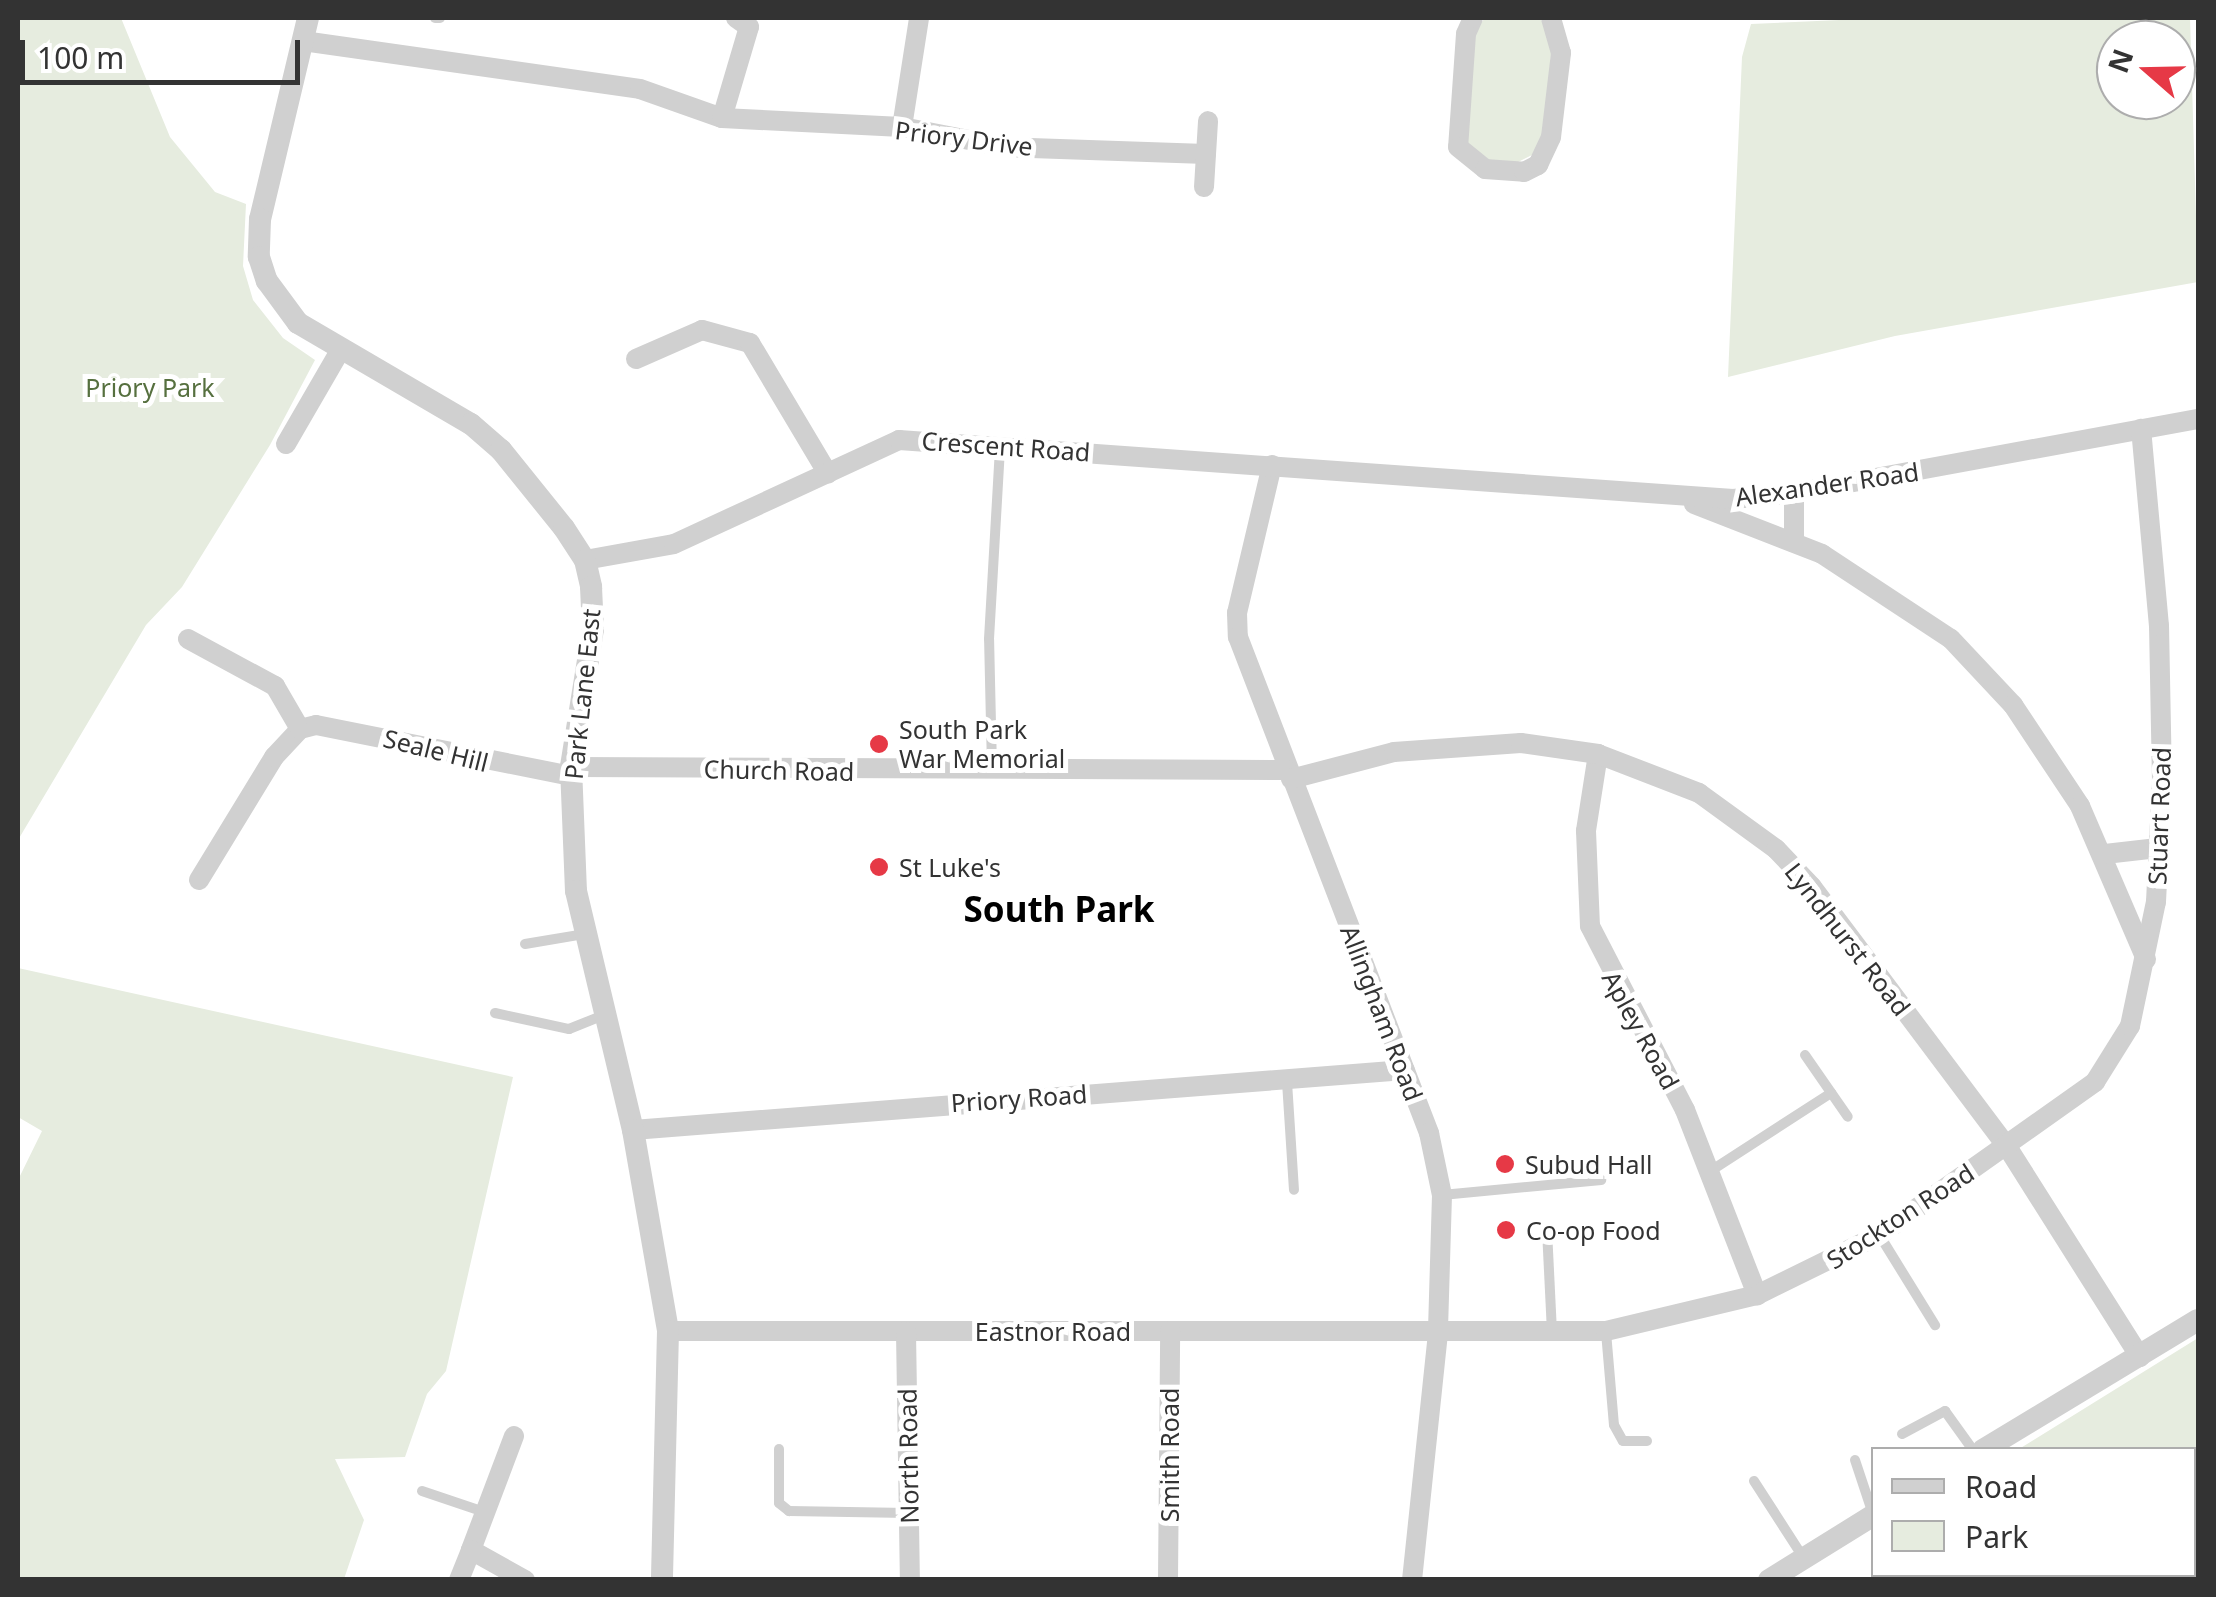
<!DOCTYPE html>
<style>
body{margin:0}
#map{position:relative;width:2216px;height:1597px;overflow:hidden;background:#fff;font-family:"Noto Sans",sans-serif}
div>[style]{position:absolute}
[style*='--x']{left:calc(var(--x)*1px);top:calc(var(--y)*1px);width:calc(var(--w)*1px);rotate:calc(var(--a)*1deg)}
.green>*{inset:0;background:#e6ecdf}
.service>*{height:10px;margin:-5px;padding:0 5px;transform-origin:5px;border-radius:5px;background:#d0d0d0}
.minor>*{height:20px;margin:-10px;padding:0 10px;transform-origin:10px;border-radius:10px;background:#d0d0d0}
.tertiary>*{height:22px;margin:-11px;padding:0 11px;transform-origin:11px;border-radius:11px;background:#d0d0d0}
.dots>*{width:28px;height:28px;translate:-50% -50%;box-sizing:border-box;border:5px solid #fff;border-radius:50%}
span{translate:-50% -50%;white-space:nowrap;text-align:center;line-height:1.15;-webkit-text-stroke:10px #fff;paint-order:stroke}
.street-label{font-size:25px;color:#333}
.park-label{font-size:25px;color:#56703f}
.poi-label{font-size:25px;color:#333}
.left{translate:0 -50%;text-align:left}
.district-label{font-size:35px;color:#000;font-weight:700}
.frame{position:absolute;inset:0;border:20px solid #333;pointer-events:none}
.legend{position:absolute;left:1871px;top:1447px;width:325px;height:130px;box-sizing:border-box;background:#fff;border:2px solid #adadad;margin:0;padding:12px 18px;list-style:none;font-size:30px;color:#333}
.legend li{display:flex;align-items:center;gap:20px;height:50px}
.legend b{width:50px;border:2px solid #adadad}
.north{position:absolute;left:2096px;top:20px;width:100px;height:100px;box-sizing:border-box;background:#fff;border:2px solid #adadad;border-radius:50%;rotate:290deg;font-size:28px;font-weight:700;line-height:40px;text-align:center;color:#333}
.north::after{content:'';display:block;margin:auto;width:35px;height:45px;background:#e63946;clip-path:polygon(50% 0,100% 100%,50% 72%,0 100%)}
.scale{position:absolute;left:20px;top:40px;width:280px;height:45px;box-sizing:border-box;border:5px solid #333;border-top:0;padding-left:12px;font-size:30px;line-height:35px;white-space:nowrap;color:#333;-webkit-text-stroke:8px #fff;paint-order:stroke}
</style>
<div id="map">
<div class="green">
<div style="clip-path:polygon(18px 18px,121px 18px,170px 137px,215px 192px,246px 204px,243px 266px,253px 300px,283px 338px,315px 360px,270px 445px,182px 587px,146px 625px,18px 840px)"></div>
<div style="clip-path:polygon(1485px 18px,1540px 18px,1552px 39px,1546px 132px,1534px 154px,1512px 165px,1496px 165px,1466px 142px,1466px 86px,1477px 28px)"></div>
<div style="clip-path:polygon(evenodd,1884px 18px,2190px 18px,2198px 282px,1895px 336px,1728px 377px,1742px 57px,1751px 24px,1884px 18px,2176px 40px,2176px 100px,2116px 100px,2116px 40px,2176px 40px)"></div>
<div style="clip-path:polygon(18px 968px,513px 1077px,446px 1371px,427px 1394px,405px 1457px,335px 1459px,364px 1520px,344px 1579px,18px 1579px,18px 1180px,42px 1131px,18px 1117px)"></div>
<div style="clip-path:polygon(2198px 1338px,2198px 1579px,1911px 1579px,1910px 1575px,2194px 1574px,2194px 1450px,2019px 1449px)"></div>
</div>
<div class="service">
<div style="--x:435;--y:18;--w:5;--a:0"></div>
<div style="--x:992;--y:768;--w:129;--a:-91.3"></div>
<div style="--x:989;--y:639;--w:193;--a:-86.7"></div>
<div style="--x:525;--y:944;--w:61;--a:-9.5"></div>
<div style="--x:495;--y:1013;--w:76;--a:12.2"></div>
<div style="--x:569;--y:1029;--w:38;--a:-22"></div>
<div style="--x:1805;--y:1055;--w:75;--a:55.3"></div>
<div style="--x:1287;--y:1082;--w:108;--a:86.3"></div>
<div style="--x:1712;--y:1170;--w:142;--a:-32.9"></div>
<div style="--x:1442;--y:1195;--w:160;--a:-5.4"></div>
<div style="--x:1547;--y:1230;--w:103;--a:87.2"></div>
<div style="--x:1880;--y:1236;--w:105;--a:58.3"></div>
<div style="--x:1606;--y:1332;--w:93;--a:85.1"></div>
<div style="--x:1614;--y:1425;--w:18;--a:61"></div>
<div style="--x:1623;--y:1441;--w:24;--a:0"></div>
<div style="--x:1902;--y:1434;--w:49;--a:-28.1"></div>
<div style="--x:1945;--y:1411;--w:48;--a:54.3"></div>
<div style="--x:779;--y:1449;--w:54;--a:90"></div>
<div style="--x:779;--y:1503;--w:13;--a:39"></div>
<div style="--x:789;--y:1511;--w:119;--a:1"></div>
<div style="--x:1855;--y:1460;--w:57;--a:71.6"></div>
<div style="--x:1754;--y:1481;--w:90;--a:57.2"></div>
<div style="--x:422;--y:1491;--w:65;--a:18.7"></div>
</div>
<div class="minor">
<div style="--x:1473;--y:18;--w:17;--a:114"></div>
<div style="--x:1466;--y:34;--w:113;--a:94"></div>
<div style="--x:1458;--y:147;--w:35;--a:39"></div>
<div style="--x:1485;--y:169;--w:39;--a:4"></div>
<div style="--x:1524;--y:172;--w:16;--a:-27"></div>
<div style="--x:1538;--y:165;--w:31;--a:-65"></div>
<div style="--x:1551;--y:137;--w:85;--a:-83.2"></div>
<div style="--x:1561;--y:53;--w:36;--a:-106"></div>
<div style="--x:303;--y:41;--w:340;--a:8.1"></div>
<div style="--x:640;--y:89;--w:87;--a:19.5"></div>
<div style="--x:722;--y:118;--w:180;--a:2.9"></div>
<div style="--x:902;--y:127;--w:105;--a:11"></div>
<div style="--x:1005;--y:147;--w:201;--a:2"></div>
<div style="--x:722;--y:118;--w:95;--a:-73.5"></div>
<div style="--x:749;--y:27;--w:16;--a:-145"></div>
<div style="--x:902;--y:127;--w:110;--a:-81.1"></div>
<div style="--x:1204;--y:187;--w:66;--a:-86.5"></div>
<div style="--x:636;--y:359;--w:72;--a:-23.7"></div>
<div style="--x:702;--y:330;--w:50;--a:15.2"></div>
<div style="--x:750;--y:343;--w:152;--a:59.2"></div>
<div style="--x:286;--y:444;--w:110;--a:-59.9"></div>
<div style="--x:1272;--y:465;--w:152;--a:103.3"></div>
<div style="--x:1237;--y:613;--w:24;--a:88"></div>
<div style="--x:1238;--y:637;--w:532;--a:68.94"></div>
<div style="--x:1429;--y:1133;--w:63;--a:78.2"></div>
<div style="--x:1442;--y:1195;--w:138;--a:91.7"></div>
<div style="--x:1438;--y:1333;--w:248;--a:96"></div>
<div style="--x:1694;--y:504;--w:137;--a:21.3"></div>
<div style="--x:1822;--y:554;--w:154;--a:33.4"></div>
<div style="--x:1951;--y:639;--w:91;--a:46.8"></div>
<div style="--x:2013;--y:705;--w:121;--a:56.4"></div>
<div style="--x:2080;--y:806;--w:167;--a:66.7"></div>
<div style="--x:1794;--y:541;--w:48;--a:-90"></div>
<div style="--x:585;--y:560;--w:90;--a:-10.2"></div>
<div style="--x:674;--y:544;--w:248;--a:-24.8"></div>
<div style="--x:899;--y:440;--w:836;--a:4.05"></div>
<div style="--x:1733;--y:499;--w:61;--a:-5.6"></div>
<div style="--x:1794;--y:493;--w:411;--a:-10.4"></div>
<div style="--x:188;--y:639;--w:99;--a:28.4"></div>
<div style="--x:275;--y:686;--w:50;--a:59.8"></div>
<div style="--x:1598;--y:754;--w:78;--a:98.9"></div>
<div style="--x:1586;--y:831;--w:95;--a:87.6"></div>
<div style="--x:1590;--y:926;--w:207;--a:62.7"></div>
<div style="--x:1685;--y:1110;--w:199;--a:68.7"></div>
<div style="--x:571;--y:767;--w:716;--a:0.24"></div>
<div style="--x:1291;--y:779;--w:106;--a:-14.7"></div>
<div style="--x:1394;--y:752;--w:127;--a:-4.1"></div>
<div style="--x:1521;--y:743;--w:78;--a:8.1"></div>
<div style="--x:1598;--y:754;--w:108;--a:21.1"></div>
<div style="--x:1699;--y:793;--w:95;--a:36"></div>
<div style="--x:1776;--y:849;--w:52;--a:46.5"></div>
<div style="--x:1812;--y:887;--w:323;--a:53.1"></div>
<div style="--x:2006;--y:1145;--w:251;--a:57.7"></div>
<div style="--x:2105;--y:854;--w:53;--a:-6.5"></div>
<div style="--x:199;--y:880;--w:144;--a:-58.6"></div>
<div style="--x:274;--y:757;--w:38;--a:-47"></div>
<div style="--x:300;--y:729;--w:16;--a:-14"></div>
<div style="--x:316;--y:725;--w:260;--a:11.3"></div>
<div style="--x:633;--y:1130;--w:774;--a:-4.44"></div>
<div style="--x:668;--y:1331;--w:938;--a:0"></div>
<div style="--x:1606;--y:1331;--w:155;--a:-13.4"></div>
<div style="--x:1757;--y:1295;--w:136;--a:-26.2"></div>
<div style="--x:1879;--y:1235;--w:265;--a:-35.3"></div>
<div style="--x:2095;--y:1082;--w:66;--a:-58"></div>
<div style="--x:2130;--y:1026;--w:127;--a:-78.2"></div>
<div style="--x:2156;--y:902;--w:121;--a:-87.2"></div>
<div style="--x:2162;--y:781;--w:155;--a:-91.1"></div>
<div style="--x:2159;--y:626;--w:198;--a:-95.2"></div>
<div style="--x:906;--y:1332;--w:248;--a:89.1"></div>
<div style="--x:514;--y:1436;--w:122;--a:110.7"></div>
<div style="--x:471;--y:1550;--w:62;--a:29.1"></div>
<div style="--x:459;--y:1580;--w:32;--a:-68"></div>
<div style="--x:1168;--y:1580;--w:249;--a:-89.5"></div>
</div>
<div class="tertiary">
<div style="--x:308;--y:18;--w:207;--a:103.4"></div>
<div style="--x:260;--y:219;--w:38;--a:92"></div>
<div style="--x:259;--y:257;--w:25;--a:72"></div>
<div style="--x:267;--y:281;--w:52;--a:53.6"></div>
<div style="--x:298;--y:323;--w:200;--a:30.3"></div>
<div style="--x:471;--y:424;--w:40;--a:41"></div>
<div style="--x:501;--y:450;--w:100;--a:51.1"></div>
<div style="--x:564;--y:528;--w:38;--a:57"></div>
<div style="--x:585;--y:560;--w:28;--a:77"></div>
<div style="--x:591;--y:587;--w:42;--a:87.3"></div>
<div style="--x:593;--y:629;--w:140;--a:99.1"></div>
<div style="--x:571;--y:767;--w:124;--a:87.7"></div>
<div style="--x:576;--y:891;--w:246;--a:76.6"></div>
<div style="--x:633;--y:1130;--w:204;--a:80.1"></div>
<div style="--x:668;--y:1331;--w:249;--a:91.4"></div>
<div style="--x:1983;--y:1450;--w:251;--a:-31.2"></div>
<div style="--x:1769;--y:1580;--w:123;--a:-31.8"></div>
</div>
<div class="dots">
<div style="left:879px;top:744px;background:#e63946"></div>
<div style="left:879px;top:867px;background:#e63946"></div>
<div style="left:1505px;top:1164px;background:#e63946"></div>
<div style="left:1506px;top:1230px;background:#e63946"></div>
</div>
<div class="street-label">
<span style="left:964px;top:138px;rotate:7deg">Priory Drive</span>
<span style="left:1006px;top:446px;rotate:4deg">Crescent Road</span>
<span style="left:1827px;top:484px;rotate:-8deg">Alexander Road</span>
<span style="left:582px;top:694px;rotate:-84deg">Park Lane East</span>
<span style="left:436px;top:750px;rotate:14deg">Seale Hill</span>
<span style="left:779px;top:770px;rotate:1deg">Church Road</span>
<span style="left:2159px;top:816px;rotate:-88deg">Stuart Road</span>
<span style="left:1848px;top:939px;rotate:52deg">Lyndhurst Road</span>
<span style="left:1382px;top:1013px;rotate:69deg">Allingham Road</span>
<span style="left:1641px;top:1030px;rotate:61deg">Apley Road</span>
<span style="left:1019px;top:1098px;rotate:-4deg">Priory Road</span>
<span style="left:1900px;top:1216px;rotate:-33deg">Stockton Road</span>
<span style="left:1053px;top:1331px">Eastnor Road</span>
<span style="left:1169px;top:1455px;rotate:-90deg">Smith Road</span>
<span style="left:908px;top:1456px;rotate:-91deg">North Road</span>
</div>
<div class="park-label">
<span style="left:150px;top:387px">Priory Park</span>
</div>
<div class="poi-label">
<span class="left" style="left:899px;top:744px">South Park<br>War Memorial</span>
<span class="left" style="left:899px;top:867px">St Luke's</span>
<span class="left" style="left:1525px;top:1164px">Subud Hall</span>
<span class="left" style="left:1526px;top:1230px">Co-op Food</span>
</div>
<div class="district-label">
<span style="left:1059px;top:909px">South Park</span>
</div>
<div class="frame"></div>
<ul class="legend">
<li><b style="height:12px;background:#d0d0d0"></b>Road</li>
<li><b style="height:28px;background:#e6ecdf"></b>Park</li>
</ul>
<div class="north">N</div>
<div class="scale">100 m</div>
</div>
